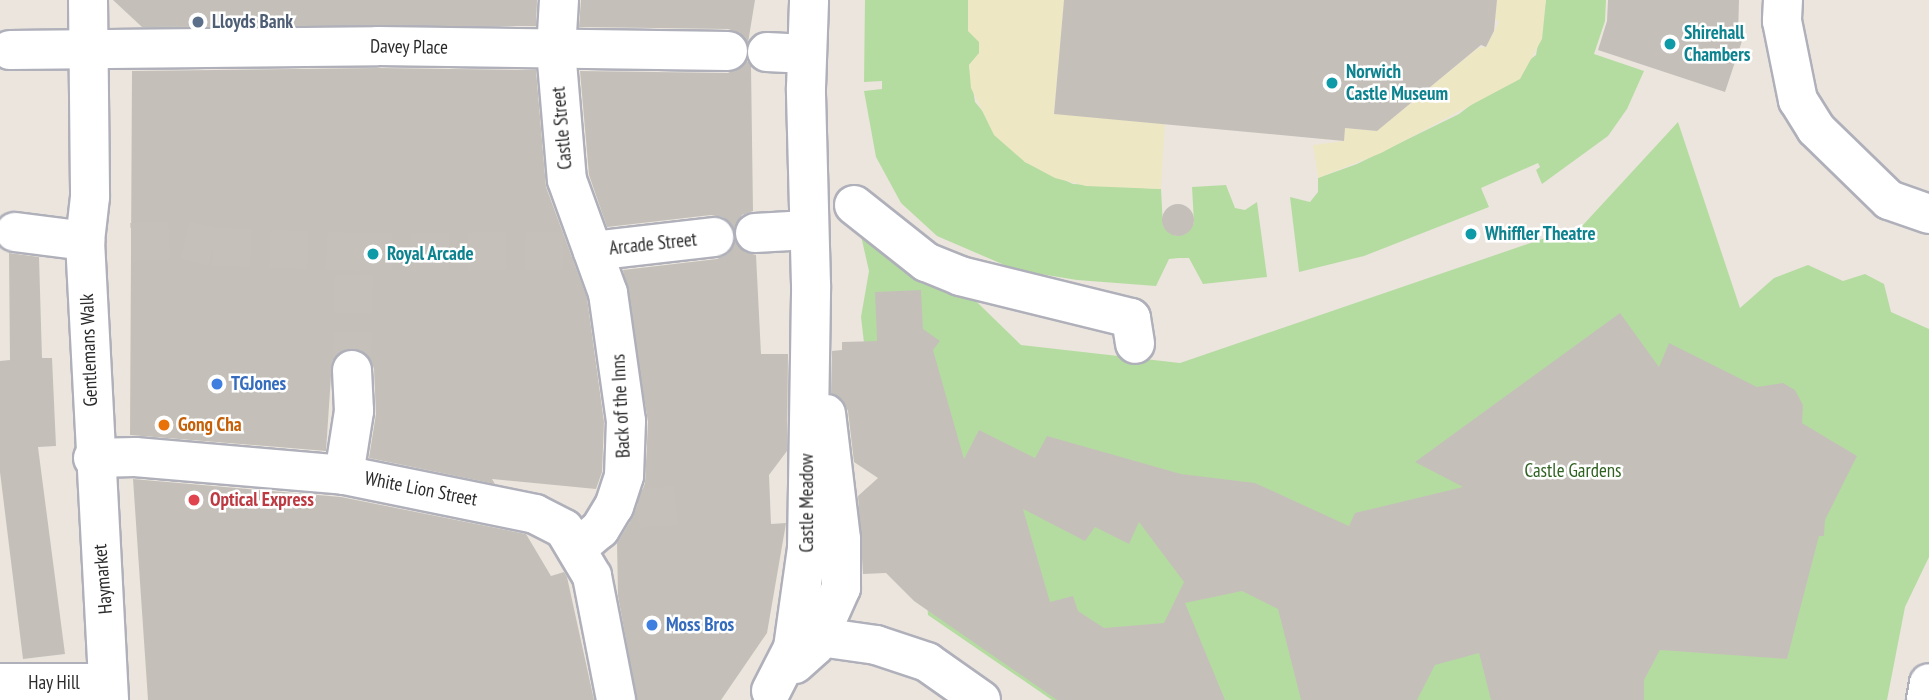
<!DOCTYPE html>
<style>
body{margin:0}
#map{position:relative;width:1929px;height:700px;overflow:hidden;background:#ebe5de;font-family:"PT Sans Narrow",sans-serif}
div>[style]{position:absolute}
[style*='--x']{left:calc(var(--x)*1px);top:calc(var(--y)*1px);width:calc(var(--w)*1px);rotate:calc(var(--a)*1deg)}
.green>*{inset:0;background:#b5dca0}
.sand>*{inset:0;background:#ede7c4}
.building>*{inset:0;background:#c4c0b9}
.round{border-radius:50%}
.minor-tunnel>*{height:38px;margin-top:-19px;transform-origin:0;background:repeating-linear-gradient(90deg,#c5c0ba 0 38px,transparent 0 57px)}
.roads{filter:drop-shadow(2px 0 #afb0ba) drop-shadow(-2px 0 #afb0ba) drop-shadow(0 2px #afb0ba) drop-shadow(0 -2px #afb0ba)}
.minor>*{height:38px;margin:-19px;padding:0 19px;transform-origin:19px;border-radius:19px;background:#fff}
.dots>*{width:19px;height:19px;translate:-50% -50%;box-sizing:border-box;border:4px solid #fff;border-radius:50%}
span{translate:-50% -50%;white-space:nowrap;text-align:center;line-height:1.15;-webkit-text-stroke:5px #fff;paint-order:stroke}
.service-label{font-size:19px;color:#4e5e75;font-weight:700}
.left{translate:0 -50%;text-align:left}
.culture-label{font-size:19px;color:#0d838f;font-weight:700}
.street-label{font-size:19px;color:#2b2b2b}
.shop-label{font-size:19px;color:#366cbe;font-weight:700}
.food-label{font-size:19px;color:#c56008;font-weight:700}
.park-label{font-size:19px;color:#2f6121}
.health-label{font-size:19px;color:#be3a42;font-weight:700}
</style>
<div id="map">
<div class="green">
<div style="clip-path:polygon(865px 0,968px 0,968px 29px,979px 41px,979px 54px,969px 65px,975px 102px,1025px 162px,1073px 184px,1161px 189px,1163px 226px,1175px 236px,1185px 234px,1194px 223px,1192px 187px,1226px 185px,1235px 208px,1245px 210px,1257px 202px,1267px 277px,1203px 284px,1189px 258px,1179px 258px,1169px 259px,1156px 286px,1077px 280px,1016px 270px,937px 236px,901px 203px,876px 157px,864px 91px,882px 89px,882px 81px,864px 82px)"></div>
<div style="clip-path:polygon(1546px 0,1606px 0,1605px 21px,1594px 54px,1644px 71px,1627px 109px,1608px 136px,1542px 184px,1536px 170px,1540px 167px,1538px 163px,1481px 188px,1489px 207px,1364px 256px,1299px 272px,1290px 197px,1310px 202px,1318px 192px,1318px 178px,1357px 164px,1459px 114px,1536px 55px)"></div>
<div style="clip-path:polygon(1678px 122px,1740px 308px,1774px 278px,1808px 265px,1843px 281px,1865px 274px,1884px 284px,1891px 312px,1929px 329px,1929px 557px,1905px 607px,1887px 700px,1052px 700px,928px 615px,923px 553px,874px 429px,861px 317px,869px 271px,854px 205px,878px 206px,1021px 345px,1180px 363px,1583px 225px)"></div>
</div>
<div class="sand">
<div style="clip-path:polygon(968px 0,1064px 0,1054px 113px,1165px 123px,1161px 189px,1086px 186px,1055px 178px,1025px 162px,994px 135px,971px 88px,969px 65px,979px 53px,979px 42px,968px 31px)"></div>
<div style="clip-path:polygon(1497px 0,1546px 0,1542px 39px,1520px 79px,1381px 153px,1318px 178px,1313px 145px,1344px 141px,1345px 128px,1377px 131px,1478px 48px,1486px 47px,1499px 22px,1495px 19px)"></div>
</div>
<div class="building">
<div style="clip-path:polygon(113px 0,537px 0,536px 26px,142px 27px)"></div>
<div style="clip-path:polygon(581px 0,755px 0,748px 43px,740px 33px,728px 29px,579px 27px)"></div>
<div style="clip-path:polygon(1064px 0,1497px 0,1494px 31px,1486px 47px,1481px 45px,1377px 131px,1345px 128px,1344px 141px,1054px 114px)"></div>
<div style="clip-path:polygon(1608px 0,1739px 0,1738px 37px,1743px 38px,1725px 92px,1598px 50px,1607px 21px)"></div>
<div style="clip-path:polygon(747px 61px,751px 66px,753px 211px,742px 215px,734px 230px,723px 217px,711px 215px,607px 227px,589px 175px,580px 71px,728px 73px)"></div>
<div style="clip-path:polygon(378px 68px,536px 70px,546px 187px,587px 298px,604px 422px,602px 472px,596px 489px,492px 479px,495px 484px,369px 458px,376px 414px,374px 369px,370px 358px,352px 348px,332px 361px,326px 451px,130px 435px,132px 71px)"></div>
<div class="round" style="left:1162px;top:204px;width:32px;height:32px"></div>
<div style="clip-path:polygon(735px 240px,745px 252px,756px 255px,761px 354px,788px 354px,787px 451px,769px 475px,771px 524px,786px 523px,785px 529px,767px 633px,721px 700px,637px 700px,618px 596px,617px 543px,633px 517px,645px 483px,648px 422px,623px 270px,717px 259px,728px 254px)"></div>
<div style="clip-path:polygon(9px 253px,39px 257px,42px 358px,52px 358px,56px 446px,38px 447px,65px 654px,23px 659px,0 472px,0 361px,10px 360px)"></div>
<div style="clip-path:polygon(evenodd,921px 290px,923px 329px,940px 341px,933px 350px,964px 459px,979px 430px,1035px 458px,1047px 436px,1181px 474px,1255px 483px,1349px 526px,1355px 513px,1463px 487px,1415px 462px,1620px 313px,1659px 367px,1669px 343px,1757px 387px,1783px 383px,1795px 390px,1803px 405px,1802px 423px,1857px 456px,1825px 520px,1824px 536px,1819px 536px,1787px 659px,1660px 650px,1644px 680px,1644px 700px,1491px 700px,1479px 653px,1435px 665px,1417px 700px,1301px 700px,1278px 609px,1242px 591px,1185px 603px,1225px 700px,1057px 700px,914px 601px,886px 573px,863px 574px,858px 496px,878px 478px,854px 462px,848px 411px,843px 400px,831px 393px,832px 351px,842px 350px,842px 342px,877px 341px,875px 292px,921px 290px,1023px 509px,1085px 541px,1095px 527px,1129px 544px,1139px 522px,1184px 582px,1164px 623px,1104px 628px,1078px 611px,1073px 596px,1050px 602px,1023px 509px)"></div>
<div style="clip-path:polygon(133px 479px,341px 497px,526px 534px,551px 576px,564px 572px,567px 577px,594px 700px,148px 700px)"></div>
</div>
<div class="minor-tunnel">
<div style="--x:131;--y:242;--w:54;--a:-2.1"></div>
<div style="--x:185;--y:240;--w:29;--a:14"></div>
<div style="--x:213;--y:247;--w:141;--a:2"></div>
<div style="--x:354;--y:252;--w:239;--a:-0.2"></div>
<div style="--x:352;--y:370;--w:118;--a:-89"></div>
<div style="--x:638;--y:509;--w:50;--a:-5.7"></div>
</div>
<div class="roads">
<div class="minor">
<div style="--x:88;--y:0;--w:197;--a:89.4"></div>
<div style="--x:90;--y:197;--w:44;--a:96.5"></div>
<div style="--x:85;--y:241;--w:460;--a:87"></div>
<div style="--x:559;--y:0;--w:50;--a:93.4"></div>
<div style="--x:556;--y:50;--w:130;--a:85.2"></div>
<div style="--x:567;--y:180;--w:120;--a:70.1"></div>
<div style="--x:608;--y:293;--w:129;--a:82"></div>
<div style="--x:626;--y:421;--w:55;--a:92.1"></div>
<div style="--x:624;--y:476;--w:32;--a:108"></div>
<div style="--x:614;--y:506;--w:27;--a:121"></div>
<div style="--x:600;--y:529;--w:30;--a:140"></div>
<div style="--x:1783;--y:0;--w:21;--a:93"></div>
<div style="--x:1782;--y:21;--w:81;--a:78.6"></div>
<div style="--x:1798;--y:100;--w:34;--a:58"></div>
<div style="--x:1816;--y:129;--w:102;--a:44.2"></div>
<div style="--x:1889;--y:200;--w:42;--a:19.3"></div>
<div style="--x:10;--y:50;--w:368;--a:-0.6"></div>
<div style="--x:378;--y:46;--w:350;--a:0.8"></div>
<div style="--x:767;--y:52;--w:40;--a:2.9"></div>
<div style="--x:854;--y:205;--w:92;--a:38.4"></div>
<div style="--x:926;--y:262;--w:37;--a:22"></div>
<div style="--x:960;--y:276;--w:176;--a:13.8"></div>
<div style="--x:1131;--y:318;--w:26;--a:81"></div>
<div style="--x:15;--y:232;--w:71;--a:7.3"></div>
<div style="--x:755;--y:233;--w:53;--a:-3.2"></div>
<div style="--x:593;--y:251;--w:122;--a:-6.6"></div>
<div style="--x:93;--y:458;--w:42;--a:-1.4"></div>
<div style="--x:135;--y:457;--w:210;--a:4.9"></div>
<div style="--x:344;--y:475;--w:195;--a:11.5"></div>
<div style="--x:535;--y:514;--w:33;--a:27"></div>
<div style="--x:564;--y:529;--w:55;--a:59.2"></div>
<div style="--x:592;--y:576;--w:126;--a:79"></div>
<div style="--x:344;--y:475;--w:65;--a:-81.1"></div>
<div style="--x:354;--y:411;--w:41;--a:-92.8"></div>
<div style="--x:820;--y:637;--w:57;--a:8.1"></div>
<div style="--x:876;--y:645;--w:54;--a:18.4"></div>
<div style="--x:927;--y:662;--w:66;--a:35.1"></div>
<div style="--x:795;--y:664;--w:27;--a:-42"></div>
<div style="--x:815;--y:646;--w:64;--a:-65.9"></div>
<div style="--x:841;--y:588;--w:49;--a:-90"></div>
<div style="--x:841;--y:539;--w:126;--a:-96.8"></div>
<div style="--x:0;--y:683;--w:107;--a:0"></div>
<div style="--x:771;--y:691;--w:48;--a:-62.9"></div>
<div style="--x:793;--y:648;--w:100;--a:-82"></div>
<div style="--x:807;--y:549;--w:264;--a:-89.1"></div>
<div style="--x:811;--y:285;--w:197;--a:-91.5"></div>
<div style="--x:806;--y:88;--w:88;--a:-88"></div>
<div style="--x:1926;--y:700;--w:17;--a:-80"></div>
</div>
</div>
<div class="dots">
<div style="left:198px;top:22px;background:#5c6f8a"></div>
<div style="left:1670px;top:44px;background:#0f9aa8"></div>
<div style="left:1332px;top:83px;background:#0f9aa8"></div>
<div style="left:1471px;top:234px;background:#0f9aa8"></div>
<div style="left:373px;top:254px;background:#0f9aa8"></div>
<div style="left:217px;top:384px;background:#3f7fe0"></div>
<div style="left:164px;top:425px;background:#e8710a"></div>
<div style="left:194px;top:500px;background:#e0444e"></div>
<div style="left:652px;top:625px;background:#3f7fe0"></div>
</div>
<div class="service-label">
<span class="left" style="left:212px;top:22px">Lloyds Bank</span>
</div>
<div class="culture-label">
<span class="left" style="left:1684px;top:44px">Shirehall<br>Chambers</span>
<span class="left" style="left:1346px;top:83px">Norwich<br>Castle Museum</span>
<span class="left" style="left:1485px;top:234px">Whiffler Theatre</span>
<span class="left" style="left:387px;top:254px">Royal Arcade</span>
</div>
<div class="street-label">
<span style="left:409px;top:47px;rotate:1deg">Davey Place</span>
<span style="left:562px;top:128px;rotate:-95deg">Castle Street</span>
<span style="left:653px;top:244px;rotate:-6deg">Arcade Street</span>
<span style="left:89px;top:350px;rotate:-92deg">Gentlemans Walk</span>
<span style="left:621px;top:406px;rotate:-93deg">Back of the Inns</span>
<span style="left:421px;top:489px;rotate:11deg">White Lion Street</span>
<span style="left:807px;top:503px;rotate:-90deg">Castle Meadow</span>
<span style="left:103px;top:579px;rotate:-95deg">Haymarket</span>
<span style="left:54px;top:683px">Hay Hill</span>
</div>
<div class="shop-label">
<span class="left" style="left:231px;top:384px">TGJones</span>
<span class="left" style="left:666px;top:625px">Moss Bros</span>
</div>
<div class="food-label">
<span class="left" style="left:178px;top:425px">Gong Cha</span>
</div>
<div class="park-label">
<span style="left:1573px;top:471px">Castle Gardens</span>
</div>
<div class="health-label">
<span class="left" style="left:210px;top:500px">Optical Express</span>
</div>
</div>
